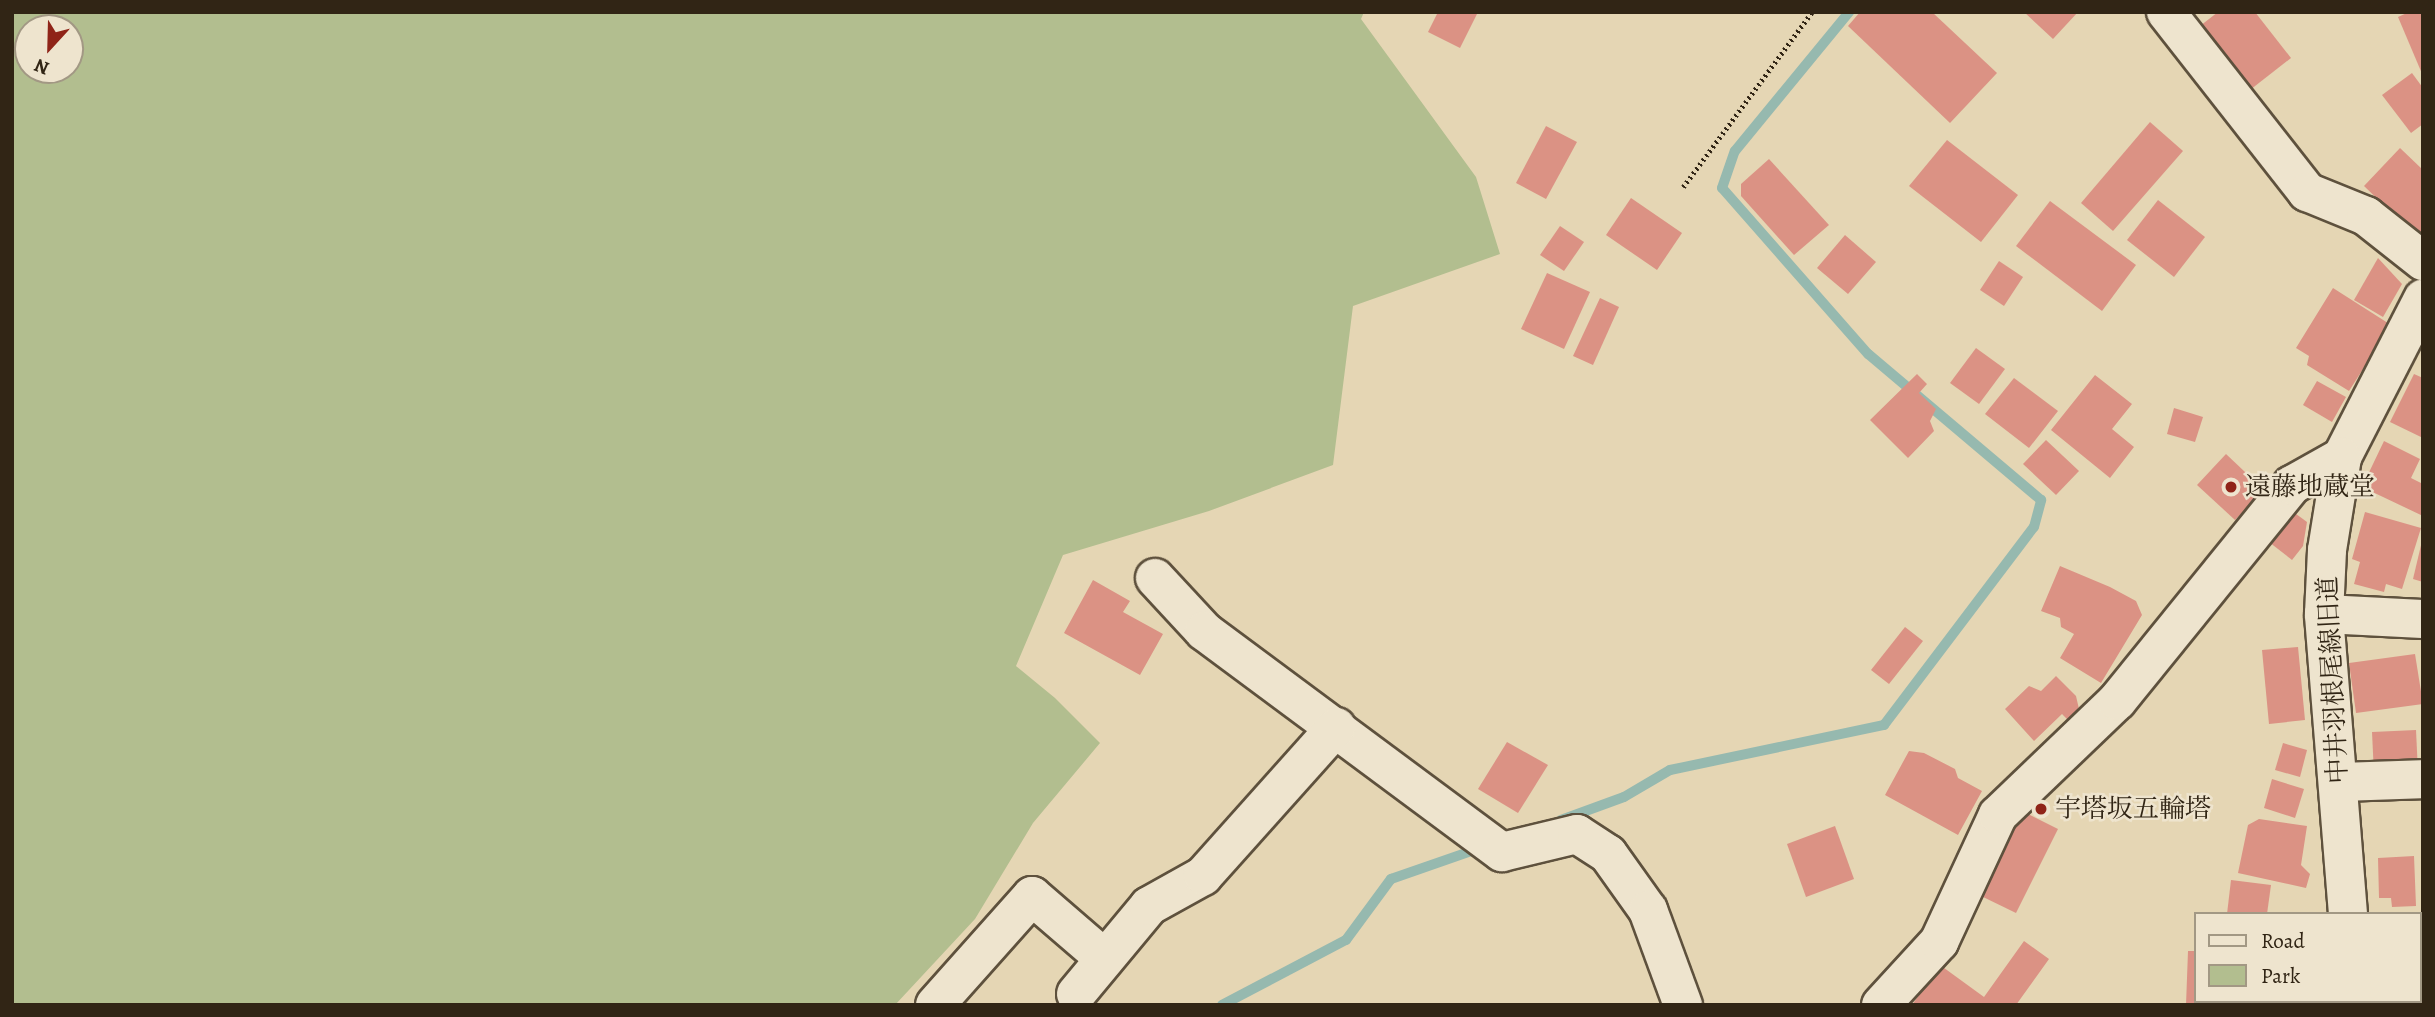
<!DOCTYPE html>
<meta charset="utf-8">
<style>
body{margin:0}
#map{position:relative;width:2435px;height:1017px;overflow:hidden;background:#e5d6b4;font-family:Alegreya,"Noto Serif JP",serif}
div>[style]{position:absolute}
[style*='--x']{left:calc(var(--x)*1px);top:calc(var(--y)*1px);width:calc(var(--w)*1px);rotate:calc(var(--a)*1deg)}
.green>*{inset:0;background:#b2be8f}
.stream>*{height:10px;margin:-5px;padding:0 5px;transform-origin:5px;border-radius:5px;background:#96b9af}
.building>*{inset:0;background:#db9284}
.path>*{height:4.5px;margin-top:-2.25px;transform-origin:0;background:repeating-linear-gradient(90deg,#312515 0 2px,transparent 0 5.5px)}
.roads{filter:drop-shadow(2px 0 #5e513d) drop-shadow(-2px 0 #5e513d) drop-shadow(0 2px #5e513d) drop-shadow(0 -2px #5e513d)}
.minor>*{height:38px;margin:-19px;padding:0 19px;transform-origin:19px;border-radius:19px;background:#eee4ce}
.dots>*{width:19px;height:19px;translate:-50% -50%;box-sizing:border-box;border:4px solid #eee4ce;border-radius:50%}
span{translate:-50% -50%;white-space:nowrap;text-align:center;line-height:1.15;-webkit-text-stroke:5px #eee4ce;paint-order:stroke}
.poi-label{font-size:26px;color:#312515}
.left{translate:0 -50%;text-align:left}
.street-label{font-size:26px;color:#312515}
.frame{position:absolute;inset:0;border:14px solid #312515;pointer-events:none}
.legend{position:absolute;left:2194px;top:912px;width:228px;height:91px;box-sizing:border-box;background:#eee4ce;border:2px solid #a29884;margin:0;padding:9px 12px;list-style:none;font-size:21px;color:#312515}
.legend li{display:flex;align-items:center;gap:14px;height:35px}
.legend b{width:35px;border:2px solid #a29884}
.north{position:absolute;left:14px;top:14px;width:70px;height:70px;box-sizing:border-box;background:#eee4ce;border:2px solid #a29884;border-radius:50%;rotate:202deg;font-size:19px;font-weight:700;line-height:28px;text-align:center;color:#312515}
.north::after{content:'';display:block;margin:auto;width:24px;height:32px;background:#8f2418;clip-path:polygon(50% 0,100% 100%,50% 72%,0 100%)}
</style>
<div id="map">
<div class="green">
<div style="clip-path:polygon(evenodd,12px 12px,1364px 12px,1361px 19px,1476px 177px,1500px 254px,1353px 306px,1333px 465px,1209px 511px,1063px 555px,1016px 666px,1055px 698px,1100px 743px,1033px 823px,975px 919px,895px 1005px,12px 1005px,12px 12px,28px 28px,70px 28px,70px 70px,28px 70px,28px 28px)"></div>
</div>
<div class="stream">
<div style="--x:1561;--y:820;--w:67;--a:-20.1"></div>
<div style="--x:1624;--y:797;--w:53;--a:-30.4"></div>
<div style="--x:1670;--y:770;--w:219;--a:-11.9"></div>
<div style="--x:1884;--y:725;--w:248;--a:-52.9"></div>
<div style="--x:2034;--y:527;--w:28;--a:-75"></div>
<div style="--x:2041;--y:500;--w:226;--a:-139.8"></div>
<div style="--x:1868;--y:354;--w:221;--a:-131.3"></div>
<div style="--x:1722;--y:188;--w:39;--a:-71"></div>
<div style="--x:1735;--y:151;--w:180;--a:-50.6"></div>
<div style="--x:1222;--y:1005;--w:140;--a:-27.7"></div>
<div style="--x:1346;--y:940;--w:76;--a:-53.6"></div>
<div style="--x:1391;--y:879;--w:97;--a:-19.2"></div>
</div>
<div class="building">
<div style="clip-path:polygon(1438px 12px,1478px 12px,1460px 48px,1428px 32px)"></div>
<div style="clip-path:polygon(1860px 12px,1932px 12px,1997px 73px,1950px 123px,1848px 26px)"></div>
<div style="clip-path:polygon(2024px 12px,2078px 12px,2053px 39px)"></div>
<div style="clip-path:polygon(2218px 12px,2255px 12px,2291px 58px,2241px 97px,2191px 33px)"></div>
<div style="clip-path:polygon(2409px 12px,2423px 12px,2423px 76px,2398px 17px)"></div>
<div style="clip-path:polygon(2412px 73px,2423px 88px,2423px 124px,2411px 133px,2382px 95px)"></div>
<div style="clip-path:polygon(2150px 122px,2183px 151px,2113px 231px,2081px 203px)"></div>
<div style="clip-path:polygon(1546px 126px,1577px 142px,1546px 199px,1516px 183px)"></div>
<div style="clip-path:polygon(1947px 140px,2018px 195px,1981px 242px,1909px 186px)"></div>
<div style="clip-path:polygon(2400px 148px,2423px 170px,2423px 231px,2417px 237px,2364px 186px)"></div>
<div style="clip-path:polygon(1769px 159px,1829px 225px,1794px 255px,1741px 196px,1741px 184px)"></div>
<div style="clip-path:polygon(1631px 198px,1682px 233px,1657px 270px,1606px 235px)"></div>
<div style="clip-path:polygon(2158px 200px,2205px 237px,2174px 277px,2127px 240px)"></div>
<div style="clip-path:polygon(2050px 201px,2136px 265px,2102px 311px,2016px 246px)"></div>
<div style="clip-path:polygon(1560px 226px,1584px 242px,1564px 271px,1540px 255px)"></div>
<div style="clip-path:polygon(1845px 235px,1876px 262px,1848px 294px,1817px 268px)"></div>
<div style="clip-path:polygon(2378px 258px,2402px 284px,2383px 317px,2354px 300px)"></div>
<div style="clip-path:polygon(1999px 261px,2023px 277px,2004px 306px,1980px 290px)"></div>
<div style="clip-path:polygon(1547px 273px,1590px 292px,1564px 349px,1521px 329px)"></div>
<div style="clip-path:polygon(2333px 288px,2391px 325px,2349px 391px,2307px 365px,2309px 356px,2296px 348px)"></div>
<div style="clip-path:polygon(1600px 298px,1619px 307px,1593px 365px,1573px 356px)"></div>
<div style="clip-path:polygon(1976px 348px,2005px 369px,1979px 404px,1950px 383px)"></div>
<div style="clip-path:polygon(1917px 374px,1927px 384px,1919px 393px,1936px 409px,1930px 421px,1934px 431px,1908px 458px,1870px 420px)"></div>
<div style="clip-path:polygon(2414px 374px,2423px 378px,2423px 438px,2390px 422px)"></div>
<div style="clip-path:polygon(2095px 375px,2132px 404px,2112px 429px,2134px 447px,2110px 478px,2051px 430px)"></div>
<div style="clip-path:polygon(2014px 378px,2058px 411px,2029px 448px,1985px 414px)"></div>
<div style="clip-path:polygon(2317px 381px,2346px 397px,2332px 422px,2303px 405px)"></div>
<div style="clip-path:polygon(2174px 408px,2203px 417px,2195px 442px,2167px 434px)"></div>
<div style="clip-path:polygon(2046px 440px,2079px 471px,2056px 495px,2023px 464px)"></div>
<div style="clip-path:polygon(2384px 441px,2420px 459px,2411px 478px,2423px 484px,2423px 516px,2362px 487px)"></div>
<div style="clip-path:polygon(2226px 454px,2264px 490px,2235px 520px,2197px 485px)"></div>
<div style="clip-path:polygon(2292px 511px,2307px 522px,2303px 546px,2292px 560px,2269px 542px)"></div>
<div style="clip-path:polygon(2365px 512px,2421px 528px,2402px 589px,2386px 584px,2384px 592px,2354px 584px,2360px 562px,2352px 559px)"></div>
<div style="clip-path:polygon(2422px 541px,2423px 541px,2423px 582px,2413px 579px)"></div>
<div style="clip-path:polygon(2060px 566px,2110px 587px,2136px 601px,2142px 615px,2101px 683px,2060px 658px,2074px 634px,2061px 627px,2060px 618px,2041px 611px)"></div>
<div style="clip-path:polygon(1093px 580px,1130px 601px,1123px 612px,1163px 634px,1140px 675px,1064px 633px)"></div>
<div style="clip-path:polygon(1905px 627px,1923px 641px,1889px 684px,1871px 670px)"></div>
<div style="clip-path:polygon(2298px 647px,2305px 720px,2269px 724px,2262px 650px)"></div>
<div style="clip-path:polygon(2415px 654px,2423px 704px,2356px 713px,2349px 663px)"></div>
<div style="clip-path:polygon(2056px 676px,2076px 696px,2079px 709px,2068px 720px,2062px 714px,2034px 741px,2005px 709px,2029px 686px,2041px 691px)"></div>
<div style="clip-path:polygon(2416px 730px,2418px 772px,2374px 774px,2372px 732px)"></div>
<div style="clip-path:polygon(1507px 742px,1548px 765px,1518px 813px,1478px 789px)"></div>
<div style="clip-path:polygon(2283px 743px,2307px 750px,2300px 777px,2275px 770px)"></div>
<div style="clip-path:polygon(1909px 751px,1924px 753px,1955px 769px,1958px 778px,1982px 791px,1958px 835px,1885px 795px)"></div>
<div style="clip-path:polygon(2272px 779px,2304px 789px,2295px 818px,2264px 808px)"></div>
<div style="clip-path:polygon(2022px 811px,2058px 829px,2016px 913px,1979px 895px)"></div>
<div style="clip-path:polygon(2259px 819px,2307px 826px,2301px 865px,2310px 874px,2306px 888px,2238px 873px,2248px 825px)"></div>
<div style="clip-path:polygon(1835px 826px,1854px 879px,1806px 897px,1787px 844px)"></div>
<div style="clip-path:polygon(2414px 856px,2416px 906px,2392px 907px,2391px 898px,2379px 898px,2378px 858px)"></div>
<div style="clip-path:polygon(2231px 880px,2271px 885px,2267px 914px,2227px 914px)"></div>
<div style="clip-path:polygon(2024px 941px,2049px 959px,2016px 1005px,1912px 1005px,1940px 965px,1984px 997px)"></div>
<div style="clip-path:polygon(2188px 951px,2195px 951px,2195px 1001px,2228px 1001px,2228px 1005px,2186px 1005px)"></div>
<div style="clip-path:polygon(2419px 981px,2423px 981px,2423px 1005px,2401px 1005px,2401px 1001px,2419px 1001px)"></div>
<div style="clip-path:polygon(2242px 1001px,2326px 1001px,2326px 1005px,2242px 1005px)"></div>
</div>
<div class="path">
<div style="--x:1683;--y:187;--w:217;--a:-53.6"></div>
</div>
<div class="roads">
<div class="minor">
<div style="--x:2166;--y:12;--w:229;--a:51.9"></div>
<div style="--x:2307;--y:192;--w:64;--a:22.1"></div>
<div style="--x:2366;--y:216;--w:73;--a:38.3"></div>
<div style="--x:1155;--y:578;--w:72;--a:47.2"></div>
<div style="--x:1204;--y:631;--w:371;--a:36.6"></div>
<div style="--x:1502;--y:852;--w:77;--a:-13.5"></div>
<div style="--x:1577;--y:834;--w:37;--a:33"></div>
<div style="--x:1608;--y:854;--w:69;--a:54.5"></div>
<div style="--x:1648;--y:910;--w:101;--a:69.8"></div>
<div style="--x:2324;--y:614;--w:99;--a:2.9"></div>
<div style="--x:2339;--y:782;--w:84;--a:-2"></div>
<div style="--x:2348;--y:914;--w:301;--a:-94.6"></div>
<div style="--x:2324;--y:614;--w:64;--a:-87.3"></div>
<div style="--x:2327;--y:550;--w:94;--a:-80.8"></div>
<div style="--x:2342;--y:457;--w:178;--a:-62.9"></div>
<div style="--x:1076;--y:994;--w:114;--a:-50.3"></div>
<div style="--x:1149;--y:906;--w:62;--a:-29.1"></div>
<div style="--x:1203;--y:876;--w:200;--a:-48.2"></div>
<div style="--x:2353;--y:1001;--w:4;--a:76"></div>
<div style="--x:935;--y:1005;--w:146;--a:-48.3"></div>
<div style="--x:1032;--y:896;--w:96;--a:40.8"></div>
<div style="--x:1881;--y:1005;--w:86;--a:-47.4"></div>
<div style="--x:1939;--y:942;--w:140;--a:-65.1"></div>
<div style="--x:1998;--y:815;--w:165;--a:-43.8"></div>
<div style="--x:2117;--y:701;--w:278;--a:-51"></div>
<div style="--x:2292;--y:485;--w:57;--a:-29.2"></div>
</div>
</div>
<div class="dots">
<div style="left:2231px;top:487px;background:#8f2418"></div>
<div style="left:2041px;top:809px;background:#8f2418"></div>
</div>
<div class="poi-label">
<span class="left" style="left:2245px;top:487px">遠藤地蔵堂</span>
<span class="left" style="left:2055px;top:809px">宇塔坂五輪塔</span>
</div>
<div class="street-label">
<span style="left:2333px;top:680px;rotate:-93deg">中井羽根尾線旧道</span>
</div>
<div class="frame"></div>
<ul class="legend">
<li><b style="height:9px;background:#eee4ce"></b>Road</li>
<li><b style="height:19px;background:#b2be8f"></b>Park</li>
</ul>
<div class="north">N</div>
</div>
